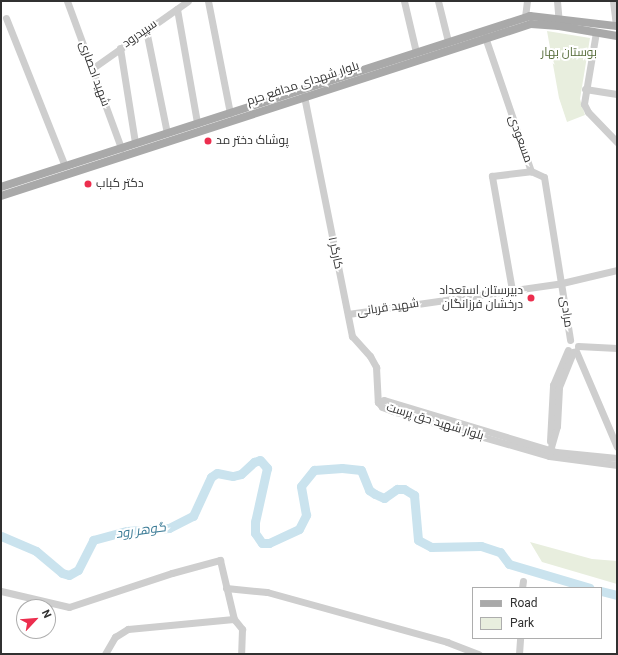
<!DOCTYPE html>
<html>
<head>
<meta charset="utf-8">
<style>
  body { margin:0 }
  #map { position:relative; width:618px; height:655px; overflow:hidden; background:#fff; font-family:Roboto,Cairo,sans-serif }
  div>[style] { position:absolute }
  .green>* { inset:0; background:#e8eede }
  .river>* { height:9px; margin:-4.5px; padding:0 4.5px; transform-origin:4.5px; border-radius:4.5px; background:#cae3ee }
  .minor>* { height:7px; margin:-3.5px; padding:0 3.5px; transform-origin:3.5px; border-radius:3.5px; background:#cecece }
  .major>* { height:8px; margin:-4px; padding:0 4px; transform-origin:4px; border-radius:4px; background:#a9a9a9 }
  .dots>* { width:11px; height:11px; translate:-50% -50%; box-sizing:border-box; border:2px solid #fff; border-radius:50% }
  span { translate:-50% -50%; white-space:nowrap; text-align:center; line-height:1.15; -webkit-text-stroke:4px #fff; paint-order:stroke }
  .street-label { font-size:12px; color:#313131 }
  .park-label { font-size:12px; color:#586e3c }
  .poi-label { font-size:12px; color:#313131 }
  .left { translate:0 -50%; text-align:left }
  .right { translate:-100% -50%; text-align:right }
  .water-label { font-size:13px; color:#3b7b96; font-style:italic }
  .frame { position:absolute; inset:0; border:2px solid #313131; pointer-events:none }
  .legend { position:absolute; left:472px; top:587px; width:130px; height:52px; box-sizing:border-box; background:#fff; border:1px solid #adadad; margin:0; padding:5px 7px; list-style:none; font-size:12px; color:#313131 }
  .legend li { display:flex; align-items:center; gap:8px; height:20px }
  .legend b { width:20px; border:1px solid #adadad }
  .north { position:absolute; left:16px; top:599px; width:40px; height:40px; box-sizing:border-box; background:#fff; border:1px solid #adadad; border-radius:50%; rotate:64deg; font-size:11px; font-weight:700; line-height:16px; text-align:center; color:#313131 }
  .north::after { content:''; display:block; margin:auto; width:14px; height:18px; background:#ec2e4e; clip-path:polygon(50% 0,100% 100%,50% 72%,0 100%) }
</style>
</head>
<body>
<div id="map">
  <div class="green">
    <div style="clip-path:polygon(547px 31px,590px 38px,580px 99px,585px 115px,567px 122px,559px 98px)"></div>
    <div style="clip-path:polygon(530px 542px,592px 559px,617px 561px,617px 584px,542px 562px)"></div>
  </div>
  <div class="river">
    <div style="left:1px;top:536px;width:38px;rotate:23deg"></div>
    <div style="left:36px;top:551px;width:34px;rotate:40deg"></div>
    <div style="left:62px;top:573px;width:7px;rotate:16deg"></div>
    <div style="left:69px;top:575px;width:10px;rotate:-29deg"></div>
    <div style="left:78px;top:570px;width:34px;rotate:-63deg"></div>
    <div style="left:93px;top:540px;width:35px;rotate:-15deg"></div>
    <div style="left:127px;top:531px;width:42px;rotate:-4.1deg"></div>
    <div style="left:169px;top:528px;width:27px;rotate:-27deg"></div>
    <div style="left:193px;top:516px;width:43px;rotate:-65.2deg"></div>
    <div style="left:211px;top:477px;width:7px;rotate:-34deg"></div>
    <div style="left:217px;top:473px;width:16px;rotate:11deg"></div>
    <div style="left:233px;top:476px;width:8px;rotate:-14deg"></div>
    <div style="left:241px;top:474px;width:18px;rotate:-43deg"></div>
    <div style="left:254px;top:462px;width:6px;rotate:-18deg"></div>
    <div style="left:260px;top:460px;width:11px;rotate:49deg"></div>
    <div style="left:267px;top:468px;width:55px;rotate:102.5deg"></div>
    <div style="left:255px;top:522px;width:11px;rotate:90deg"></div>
    <div style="left:255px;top:533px;width:12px;rotate:55deg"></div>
    <div style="left:262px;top:543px;width:7px"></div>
    <div style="left:269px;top:543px;width:33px;rotate:-25deg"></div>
    <div style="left:299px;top:529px;width:16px;rotate:-63deg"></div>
    <div style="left:306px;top:515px;width:29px;rotate:-100deg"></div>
    <div style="left:301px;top:486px;width:21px;rotate:-51deg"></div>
    <div style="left:314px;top:470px;width:28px;rotate:-4deg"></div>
    <div style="left:342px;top:468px;width:19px;rotate:6deg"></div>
    <div style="left:361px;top:470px;width:22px;rotate:68deg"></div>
    <div style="left:369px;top:490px;width:7px;rotate:34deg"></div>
    <div style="left:375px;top:494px;width:10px;rotate:24deg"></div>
    <div style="left:384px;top:498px;width:16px;rotate:-35deg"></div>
    <div style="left:397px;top:489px;width:7px"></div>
    <div style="left:404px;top:489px;width:12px;rotate:31deg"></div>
    <div style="left:414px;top:495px;width:45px;rotate:84.9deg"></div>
    <div style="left:418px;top:540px;width:15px;rotate:28deg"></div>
    <div style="left:431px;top:547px;width:50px;rotate:-1.1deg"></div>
    <div style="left:481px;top:546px;width:20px;rotate:18deg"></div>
    <div style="left:500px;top:552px;width:15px;rotate:53deg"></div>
    <div style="left:509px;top:564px;width:84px;rotate:16.5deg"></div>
    <div style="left:601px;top:591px;width:16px;rotate:14deg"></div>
  </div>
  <div class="minor">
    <div style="left:67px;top:1px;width:157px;rotate:69.8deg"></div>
    <div style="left:208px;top:1px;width:114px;rotate:78.9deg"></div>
    <div style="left:404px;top:1px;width:52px;rotate:76.8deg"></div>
    <div style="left:438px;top:1px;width:41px;rotate:76deg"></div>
    <div style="left:557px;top:1px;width:24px;rotate:85deg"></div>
    <div style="left:613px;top:1px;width:25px;rotate:83deg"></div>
    <div style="left:177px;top:9px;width:116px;rotate:80deg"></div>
    <div style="left:525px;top:17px;width:16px;rotate:-83deg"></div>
    <div style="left:6px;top:18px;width:159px;rotate:68.3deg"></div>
    <div style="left:146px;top:30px;width:105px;rotate:78.5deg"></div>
    <div style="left:596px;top:32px;width:73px;rotate:99.5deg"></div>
    <div style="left:584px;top:104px;width:9px;rotate:63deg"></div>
    <div style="left:588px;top:112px;width:42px;rotate:46deg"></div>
    <div style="left:485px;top:37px;width:142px;rotate:71.1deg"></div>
    <div style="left:531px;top:171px;width:14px;rotate:25deg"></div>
    <div style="left:544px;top:177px;width:165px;rotate:80.9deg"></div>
    <div style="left:120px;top:48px;width:96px;rotate:81deg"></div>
    <div style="left:93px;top:68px;width:116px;rotate:-35.2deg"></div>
    <div style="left:585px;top:89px;width:32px;rotate:9deg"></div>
    <div style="left:304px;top:96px;width:245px;rotate:78.7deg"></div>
    <div style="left:352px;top:336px;width:27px;rotate:48deg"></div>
    <div style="left:370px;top:356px;width:13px;rotate:61deg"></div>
    <div style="left:376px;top:367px;width:35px;rotate:87deg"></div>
    <div style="left:512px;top:290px;width:116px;rotate:-100deg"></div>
    <div style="left:492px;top:176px;width:39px;rotate:-7deg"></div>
    <div style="left:348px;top:314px;width:216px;rotate:-8.2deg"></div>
    <div style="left:562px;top:283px;width:57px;rotate:-13.3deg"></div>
    <div style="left:578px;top:346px;width:39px;rotate:3deg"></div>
    <div style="left:576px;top:351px;width:104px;rotate:66.9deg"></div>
    <div style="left:378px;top:402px;width:6px;rotate:51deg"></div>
    <div style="left:382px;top:407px;width:15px;rotate:20deg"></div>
    <div style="left:396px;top:412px;width:159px;rotate:16deg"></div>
    <div style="left:549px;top:456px;width:69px;rotate:7.5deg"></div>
    <div style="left:378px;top:402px;width:6px;rotate:-18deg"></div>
    <div style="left:384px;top:400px;width:180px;rotate:16.8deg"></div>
    <div style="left:556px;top:452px;width:61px;rotate:5.6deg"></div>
    <div style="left:550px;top:441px;width:56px;rotate:-86.9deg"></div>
    <div style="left:553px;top:385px;width:38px;rotate:-67deg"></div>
    <div style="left:549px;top:454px;width:29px;rotate:-74deg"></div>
    <div style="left:557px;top:426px;width:39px;rotate:-87deg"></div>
    <div style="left:559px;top:387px;width:38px;rotate:-68deg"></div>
    <div style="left:226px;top:588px;width:41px;rotate:5.6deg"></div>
    <div style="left:267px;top:592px;width:187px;rotate:15.5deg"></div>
    <div style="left:447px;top:642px;width:34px;rotate:21deg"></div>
    <div style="left:522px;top:588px;width:7px;rotate:-82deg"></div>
    <div style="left:1px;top:591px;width:70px;rotate:13.2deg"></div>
    <div style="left:69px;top:607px;width:108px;rotate:-18.3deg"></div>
    <div style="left:172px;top:573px;width:50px;rotate:-15.2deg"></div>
    <div style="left:220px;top:560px;width:61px;rotate:76.7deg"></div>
    <div style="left:234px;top:619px;width:13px;rotate:51deg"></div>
    <div style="left:242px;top:629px;width:25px;rotate:92deg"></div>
    <div style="left:105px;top:654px;width:20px;rotate:-60deg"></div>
    <div style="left:115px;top:637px;width:15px;rotate:-32deg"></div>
    <div style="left:128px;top:629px;width:106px;rotate:-5.4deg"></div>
    <div style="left:519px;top:654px;width:16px;rotate:-86deg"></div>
  </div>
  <div class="major">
    <div style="left:1px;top:187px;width:556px;rotate:-17.91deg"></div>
    <div style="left:530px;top:16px;width:88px;rotate:6.6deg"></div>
    <div style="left:1px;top:196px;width:557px;rotate:-17.98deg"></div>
    <div style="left:531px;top:24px;width:28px;rotate:4deg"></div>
    <div style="left:559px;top:26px;width:59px;rotate:9.8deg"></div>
  </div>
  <div class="dots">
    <div style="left:208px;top:141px;background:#ec2e4e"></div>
    <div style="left:88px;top:184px;background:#ec2e4e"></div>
    <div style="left:531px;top:298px;background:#ec2e4e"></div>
  </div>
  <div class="street-label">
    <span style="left:140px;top:34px;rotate:-35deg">سپیدرود</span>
    <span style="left:94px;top:74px;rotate:70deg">شهید احصاری</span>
    <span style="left:303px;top:84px;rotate:-18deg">بلوار شهدای مدافع حرم</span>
    <span style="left:520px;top:139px;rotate:70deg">مسعودی</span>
    <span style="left:335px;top:253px;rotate:78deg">کارگر ۱</span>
    <span style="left:388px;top:308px;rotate:-8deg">شهید قربانی</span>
    <span style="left:566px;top:312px;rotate:82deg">مرادی</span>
    <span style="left:435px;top:422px;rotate:17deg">بلوار شهید حق پرست</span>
  </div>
  <div class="park-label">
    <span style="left:569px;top:53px">بوستان بهار</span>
  </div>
  <div class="poi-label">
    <span class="left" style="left:216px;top:141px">پوشاک دختر مد</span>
    <span class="left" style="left:96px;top:184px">دکتر کباب</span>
    <span class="right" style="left:523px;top:298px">دبیرستان استعداد<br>درخشان فرزانگان</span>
  </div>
  <div class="water-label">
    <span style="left:141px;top:531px;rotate:-8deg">گوهر رود</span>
  </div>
  <div class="frame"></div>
  <ul class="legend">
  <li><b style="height:5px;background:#a9a9a9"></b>Road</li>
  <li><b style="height:11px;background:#e8eede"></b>Park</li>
  </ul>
  <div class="north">N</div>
</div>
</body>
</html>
